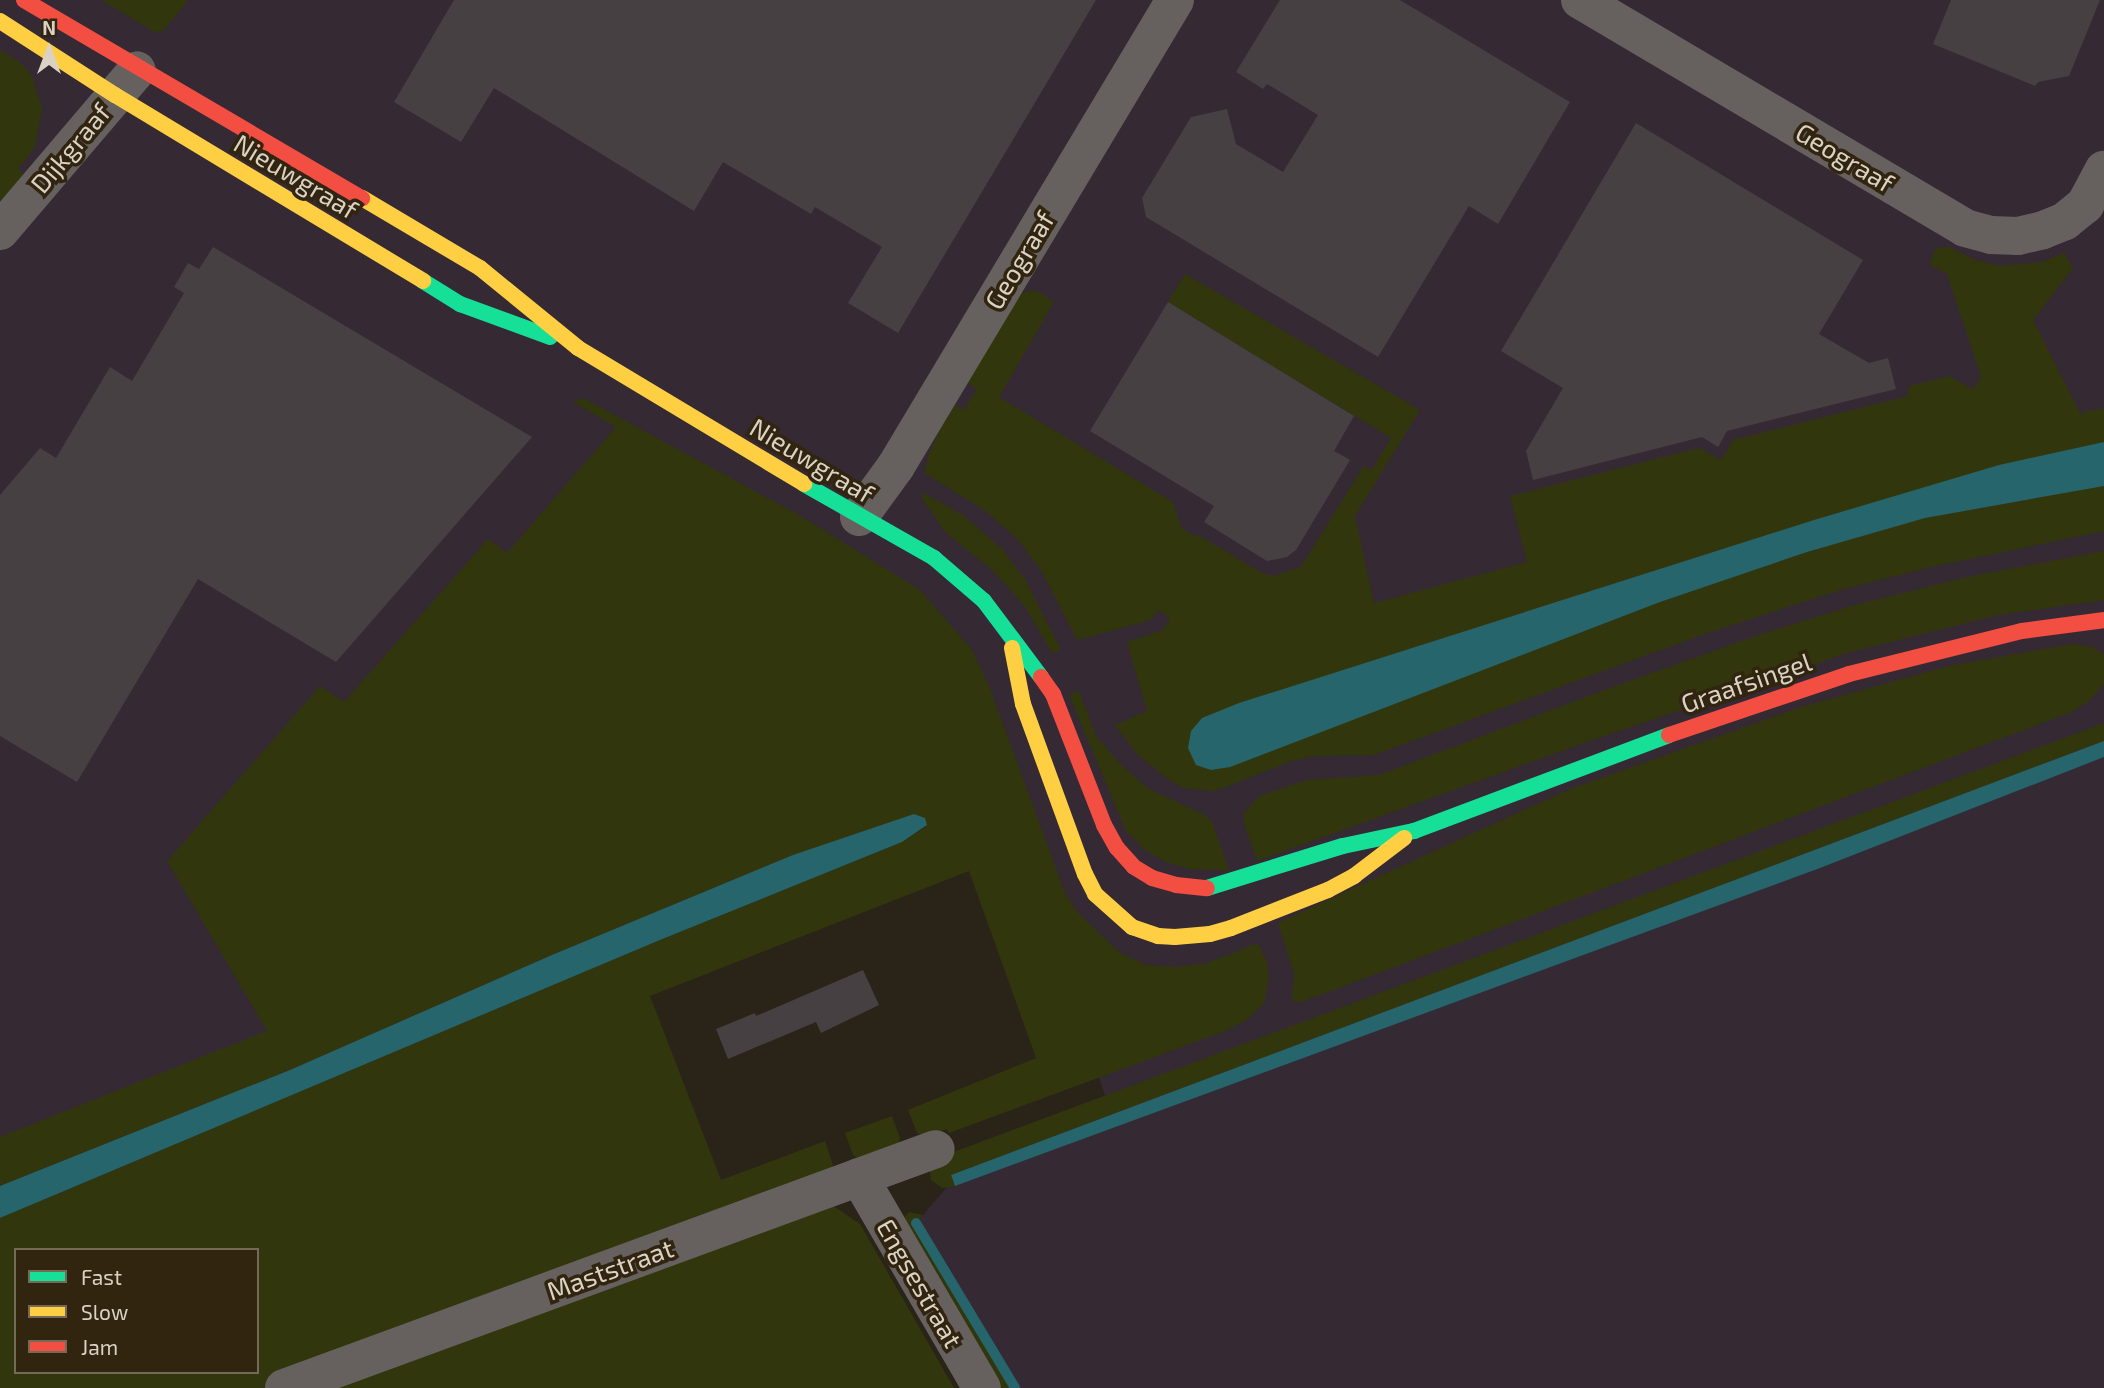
<!DOCTYPE html>
<html>
<head>
<meta charset="utf-8">
<style>
  body { margin:0 }
  #map { position:relative; width:2104px; height:1388px; overflow:hidden; background:#2a2318; font-family:"Exo 2",sans-serif }
  div>[style] { position:absolute }
  .industrial>* { inset:0; background:#352934 }
  .green>* { inset:0; background:#32360c }
  .water>* { inset:0; background:#26656c }
  .stream>* { height:10px; margin:-5px; padding:0 5px; transform-origin:5px; border-radius:5px; background:#26656c }
  .building>* { inset:0; background:#464043 }
  .street>* { height:38px; margin:-19px; padding:0 19px; transform-origin:19px; border-radius:19px; background:#66615f }
  .fast>* { height:16px; margin:-8px; padding:0 8px; transform-origin:8px; border-radius:8px; background:#16e098 }
  .slow>* { height:16px; margin:-8px; padding:0 8px; transform-origin:8px; border-radius:8px; background:#ffcf43 }
  .jam>* { height:16px; margin:-8px; padding:0 8px; transform-origin:8px; border-radius:8px; background:#f24e42 }
  span { translate:-50% -50%; white-space:nowrap; text-align:center; line-height:1.15; -webkit-text-stroke:7px #322510; paint-order:stroke }
  .street-label { font-size:26px; color:#dad2c5 }
  .legend { position:absolute; left:14px; top:1248px; width:245px; height:126px; box-sizing:border-box; background:#322510; border:2px solid #756a58; margin:0; padding:9px 12px; list-style:none; font-size:21px; color:#dad2c5 }
  .legend li { display:flex; align-items:center; gap:14px; height:35px }
  .legend b { width:35px; border:2px solid #756a58 }
  .north { position:absolute; left:14px; top:14px; width:70px; height:70px; -webkit-text-stroke:5px #322510; paint-order:stroke; rotate:0deg; font-size:19px; font-weight:700; line-height:28px; text-align:center; color:#dad2c5 }
  .north::after { content:''; display:block; margin:auto; width:24px; height:32px; background:#dad2c5; clip-path:polygon(50% 0,100% 100%,50% 72%,0 100%) }
</style>
</head>
<body>
<div id="map">
  <div class="industrial">
    <div style="clip-path:polygon(0 0,2104px 0,2104px 1388px,1015px 1388px,916px 1223px,953px 1180px,1114px 1122px,1006px 804px,926px 822px,0 1204px)"></div>
  </div>
  <div class="green">
    <div style="clip-path:polygon(101px 0,188px 0,163px 31px,155px 32px)"></div>
    <div style="clip-path:polygon(0 50px,22px 64px,32px 76px,42px 109px,35px 147px,18px 169px,27px 177px,0 208px)"></div>
    <div style="clip-path:polygon(1949px 247px,1976px 260px,2000px 266px,2042px 262px,2064px 253px,2073px 268px,2033px 320px,2081px 415px,2086px 411px,2104px 409px,2104px 531px,1931px 567px,1837px 591px,1704px 634px,1374px 755px,1314px 756px,1291px 761px,1216px 791px,1183px 788px,1169px 780px,1137px 754px,1115px 725px,1147px 711px,1127px 642px,1163px 630px,1170px 618px,1158px 610px,1151px 620px,1077px 640px,1041px 570px,1017px 539px,986px 511px,924px 473px,929px 454px,941px 428px,955px 405px,964px 410px,977px 389px,967px 383px,1020px 293px,1036px 290px,1054px 302px,999px 397px,1173px 502px,1181px 527px,1190px 534px,1202px 537px,1260px 572px,1273px 576px,1301px 567px,1363px 467px,1372px 470px,1391px 438px,1168px 302px,1185px 274px,1420px 410px,1355px 516px,1374px 603px,1527px 562px,1510px 496px,1699px 448px,1721px 460px,1733px 440px,1908px 396px,1909px 386px,1950px 376px,1973px 390px,1981px 376px,1947px 274px,1929px 264px,1936px 248px)"></div>
    <div style="clip-path:polygon(evenodd,583px 398px,799px 515px,920px 590px,972px 650px,989px 686px,1065px 893px,1078px 913px,1120px 953px,1146px 965px,1175px 967px,1207px 963px,1258px 943px,1267px 962px,1269px 979px,1264px 1003px,1247px 1020px,1225px 1031px,949px 1133px,947px 1129px,924px 1136px,917px 1133px,908px 1110px,1036px 1058px,969px 871px,650px 996px,721px 1180px,825px 1141px,833px 1165px,830px 1177px,267px 1388px,0 1388px,0 1218px,660px 940px,902px 842px,927px 826px,793px 855px,552px 955px,290px 1070px,0 1186px,0 1137px,267px 1031px,167px 861px,320px 686px,344px 702px,488px 539px,507px 553px,616px 427px,573px 402px,583px 398px,16px 1250px,257px 1250px,257px 1372px,16px 1372px,16px 1250px)"></div>
    <div style="clip-path:polygon(921px 492px,963px 515px,1002px 549px,1025px 579px,1061px 650px,1052px 653px,1024px 605px,991px 569px,946px 533px,923px 500px)"></div>
    <div style="clip-path:polygon(2104px 551px,2104px 600px,1998px 615px,1850px 652px,1581px 744px,1257px 861px,1244px 824px,1244px 813px,1259px 796px,1307px 780px,1379px 775px,1607px 689px,1756px 636px,1851px 606px,1967px 577px)"></div>
    <div style="clip-path:polygon(2073px 644px,2093px 647px,2104px 655px,2104px 684px,2088px 702px,2069px 713px,1323px 994px,1300px 1002px,1292px 1000px,1294px 974px,1278px 923px,1515px 814px,1573px 788px,1801px 707px,1953px 665px)"></div>
    <div style="clip-path:polygon(1079px 691px,1096px 736px,1121px 765px,1149px 789px,1205px 815px,1212px 822px,1229px 870px,1189px 869px,1166px 862px,1145px 850px,1126px 831px,1069px 695px)"></div>
    <div style="clip-path:polygon(2104px 723px,2104px 741px,951px 1175px,955px 1186px,942px 1188px,931px 1180px,930px 1171px,943px 1156px)"></div>
    <div style="clip-path:polygon(892px 1116px,900px 1138px,898px 1147px,862px 1162px,853px 1155px,845px 1133px)"></div>
    <div style="clip-path:polygon(829px 1203px,860px 1224px,954px 1388px,312px 1388px)"></div>
    <div style="clip-path:polygon(909px 1212px,923px 1215px,916px 1223px,1015px 1388px,995px 1388px,904px 1218px)"></div>
  </div>
  <div class="water">
    <div style="clip-path:polygon(2104px 442px,2104px 486px,1925px 518px,1807px 552px,1660px 602px,1230px 767px,1211px 770px,1196px 765px,1188px 748px,1191px 731px,1202px 718px,1239px 703px,1814px 520px,1999px 465px)"></div>
    <div style="clip-path:polygon(2104px 741px,2104px 757px,1820px 868px,955px 1186px,951px 1175px)"></div>
    <div style="clip-path:polygon(914px 814px,925px 818px,927px 825px,902px 842px,660px 940px,0 1218px,0 1186px,290px 1070px,552px 955px,793px 855px)"></div>
  </div>
  <div class="stream">
    <div style="left:916px;top:1223px;width:192px;rotate:59deg"></div>
  </div>
  <div class="building">
    <div style="clip-path:polygon(454px 0,1096px 0,898px 333px,848px 303px,882px 247px,815px 207px,811px 214px,723px 162px,694px 211px,494px 88px,461px 142px,394px 102px)"></div>
    <div style="clip-path:polygon(1280px 0,1400px 0,1570px 102px,1498px 224px,1469px 206px,1378px 357px,1146px 217px,1142px 198px,1191px 117px,1227px 109px,1236px 144px,1283px 172px,1318px 115px,1267px 84px,1263px 89px,1236px 72px)"></div>
    <div style="clip-path:polygon(1951px 0,2100px 0,2069px 76px,2038px 82px,2035px 86px,1933px 44px)"></div>
    <div style="clip-path:polygon(1636px 123px,1863px 260px,1819px 334px,1869px 363px,1888px 358px,1896px 389px,1727px 431px,1718px 447px,1702px 437px,1533px 480px,1526px 451px,1563px 388px,1501px 351px)"></div>
    <div style="clip-path:polygon(213px 247px,532px 437px,336px 662px,198px 579px,77px 782px,0 736px,0 495px,40px 448px,56px 458px,110px 367px,132px 381px,184px 293px,174px 287px,188px 263px,199px 269px)"></div>
    <div style="clip-path:polygon(1168px 302px,1354px 416px,1334px 451px,1350px 460px,1296px 550px,1287px 557px,1267px 561px,1204px 522px,1214px 506px,1090px 431px)"></div>
    <div style="clip-path:polygon(863px 970px,879px 1005px,821px 1033px,816px 1022px,728px 1059px,716px 1029px,755px 1013px,756px 1016px)"></div>
  </div>
  <div class="street">
    <div style="left:1580px;top:0;width:447px;rotate:30.6deg"></div>
    <div style="left:1965px;top:228px;width:27px;rotate:15deg"></div>
    <div style="left:1991px;top:235px;width:27px;rotate:2deg"></div>
    <div style="left:2018px;top:236px;width:26px;rotate:-13deg"></div>
    <div style="left:2043px;top:230px;width:24px;rotate:-22deg"></div>
    <div style="left:2065px;top:221px;width:26px;rotate:-39deg"></div>
    <div style="left:2085px;top:205px;width:40px;rotate:-62deg"></div>
    <div style="left:0;top:231px;width:211px;rotate:-49.6deg"></div>
    <div style="left:859px;top:517px;width:63px;rotate:-54deg"></div>
    <div style="left:896px;top:466px;width:543px;rotate:-59.09deg"></div>
    <div style="left:859px;top:1177px;width:244px;rotate:59.8deg"></div>
    <div style="left:284px;top:1388px;width:694px;rotate:-20.13deg"></div>
  </div>
  <div class="fast">
    <div style="left:423px;top:281px;width:44px;rotate:31.9deg"></div>
    <div style="left:460px;top:304px;width:96px;rotate:20.1deg"></div>
    <div style="left:804px;top:484px;width:150px;rotate:29.6deg"></div>
    <div style="left:934px;top:558px;width:66px;rotate:40.7deg"></div>
    <div style="left:984px;top:601px;width:95px;rotate:53.1deg"></div>
    <div style="left:1207px;top:888px;width:142px;rotate:-17.2deg"></div>
    <div style="left:1343px;top:846px;width:73px;rotate:-11.9deg"></div>
    <div style="left:1414px;top:831px;width:272px;rotate:-20.6deg"></div>
  </div>
  <div class="slow">
    <div style="left:0;top:21px;width:137px;rotate:32.8deg"></div>
    <div style="left:115px;top:95px;width:360px;rotate:31.1deg"></div>
    <div style="left:362px;top:198px;width:137px;rotate:30.7deg"></div>
    <div style="left:480px;top:268px;width:127px;rotate:39.2deg"></div>
    <div style="left:578px;top:348px;width:264px;rotate:31deg"></div>
    <div style="left:1012px;top:648px;width:57px;rotate:78.9deg"></div>
    <div style="left:1023px;top:704px;width:181px;rotate:70deg"></div>
    <div style="left:1085px;top:874px;width:22px;rotate:63deg"></div>
    <div style="left:1095px;top:894px;width:50px;rotate:41.7deg"></div>
    <div style="left:1132px;top:927px;width:28px;rotate:19deg"></div>
    <div style="left:1158px;top:936px;width:17px;rotate:3deg"></div>
    <div style="left:1175px;top:937px;width:35px;rotate:-5deg"></div>
    <div style="left:1210px;top:934px;width:22px;rotate:-16deg"></div>
    <div style="left:1231px;top:928px;width:104px;rotate:-21.4deg"></div>
    <div style="left:1328px;top:890px;width:30px;rotate:-28deg"></div>
    <div style="left:1354px;top:876px;width:63px;rotate:-37.2deg"></div>
  </div>
  <div class="jam">
    <div style="left:24px;top:0;width:392px;rotate:30.4deg"></div>
    <div style="left:1041px;top:677px;width:21px;rotate:55deg"></div>
    <div style="left:1053px;top:694px;width:141px;rotate:68.7deg"></div>
    <div style="left:1104px;top:825px;width:26px;rotate:61deg"></div>
    <div style="left:1117px;top:848px;width:25px;rotate:48deg"></div>
    <div style="left:1134px;top:867px;width:21px;rotate:31deg"></div>
    <div style="left:1152px;top:878px;width:25px;rotate:16deg"></div>
    <div style="left:1176px;top:885px;width:31px;rotate:6deg"></div>
    <div style="left:1669px;top:735px;width:190px;rotate:-18.7deg"></div>
    <div style="left:1849px;top:674px;width:178px;rotate:-14deg"></div>
    <div style="left:2022px;top:631px;width:83px;rotate:-7.6deg"></div>
  </div>
  <div class="street-label">
    <span style="left:70px;top:148px;rotate:-50deg">Dijkgraaf</span>
    <span style="left:1845px;top:157px;rotate:31deg">Geograaf</span>
    <span style="left:296px;top:176px;rotate:31deg">Nieuwgraaf</span>
    <span style="left:1019px;top:260px;rotate:-59deg">Geograaf</span>
    <span style="left:812px;top:460px;rotate:31deg">Nieuwgraaf</span>
    <span style="left:1746px;top:682px;rotate:-19deg">Graafsingel</span>
    <span style="left:610px;top:1269px;rotate:-20deg">Maststraat</span>
    <span style="left:920px;top:1283px;rotate:60deg">Engsestraat</span>
  </div>
  <ul class="legend">
  <li><b style="height:9px;background:#16e098"></b>Fast</li>
  <li><b style="height:9px;background:#ffcf43"></b>Slow</li>
  <li><b style="height:9px;background:#f24e42"></b>Jam</li>
  </ul>
  <div class="north">N</div>
</div>
</body>
</html>
